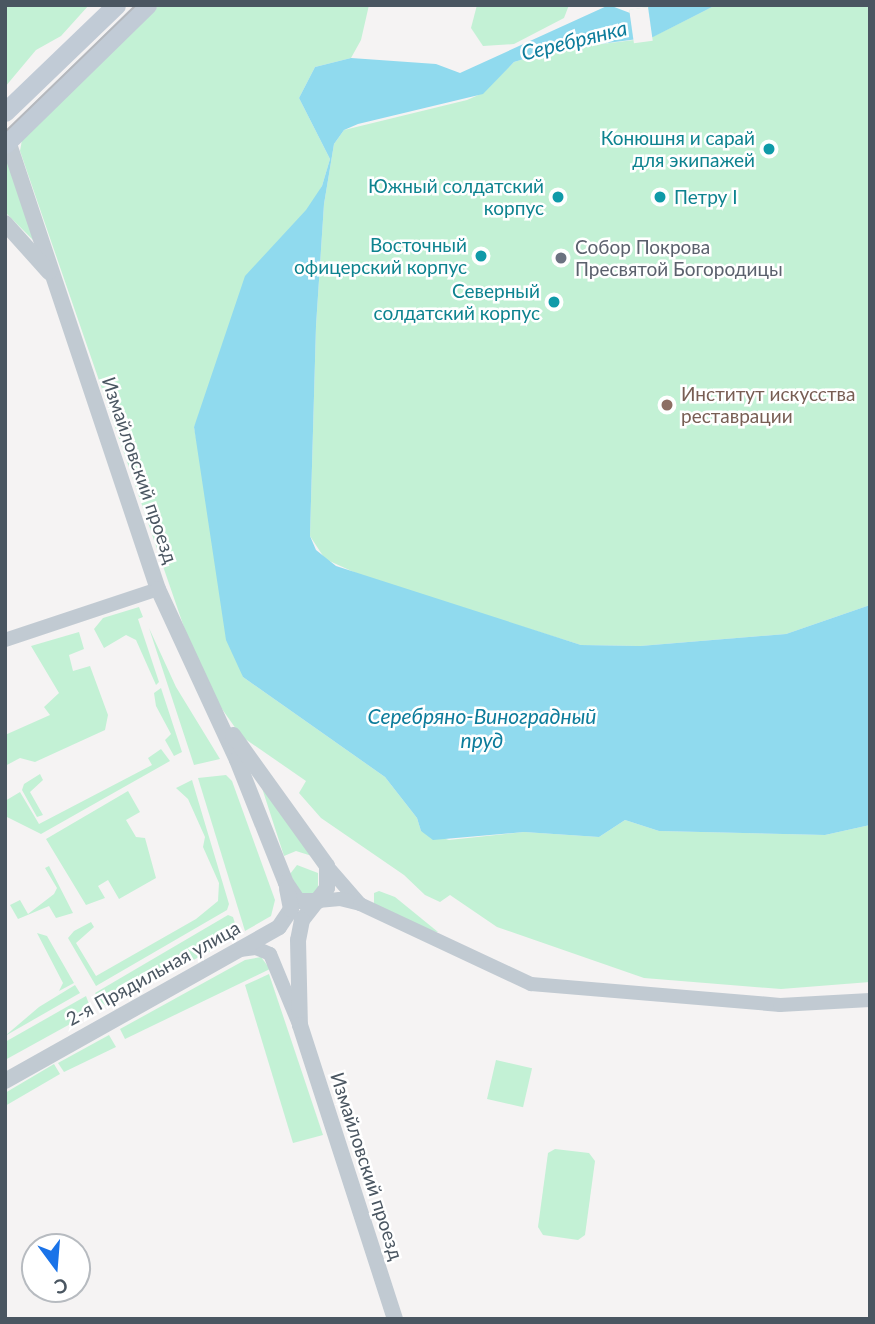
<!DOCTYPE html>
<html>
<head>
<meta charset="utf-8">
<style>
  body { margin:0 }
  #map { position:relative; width:875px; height:1324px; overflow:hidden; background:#f5f3f3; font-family:Lato,sans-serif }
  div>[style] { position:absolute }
  .green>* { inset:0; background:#c3f1d5; transform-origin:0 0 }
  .water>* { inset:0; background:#90daee }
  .pier>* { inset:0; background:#f5f3f3; transform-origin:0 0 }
  .minor>* { height:14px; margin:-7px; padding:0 7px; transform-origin:7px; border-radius:7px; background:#c1cad2 }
  .tertiary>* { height:16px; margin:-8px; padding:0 8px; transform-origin:8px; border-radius:8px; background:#c1cad2 }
  .secondary>* { height:19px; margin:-9.5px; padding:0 9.5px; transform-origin:9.5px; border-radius:9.5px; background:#c1cbd6 }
  .tram>* { height:2px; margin:-1px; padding:0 1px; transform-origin:1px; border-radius:1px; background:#b5b8bd }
  .dots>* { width:19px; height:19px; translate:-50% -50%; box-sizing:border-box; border:4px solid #fff; border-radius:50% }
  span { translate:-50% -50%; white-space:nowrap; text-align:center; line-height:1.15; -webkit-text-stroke:5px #fff; paint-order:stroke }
  .culture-label { font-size:19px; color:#0d838f }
  .right { translate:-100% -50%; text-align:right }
  .left { translate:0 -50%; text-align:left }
  .worship-label { font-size:19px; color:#5b616d }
  .education-label { font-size:19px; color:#785e54 }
  .street-label { font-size:19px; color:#4a5661 }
  .water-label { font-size:21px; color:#0c7c9b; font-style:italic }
  .frame { position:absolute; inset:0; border:7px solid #4a5661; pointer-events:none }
  .north { position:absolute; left:21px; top:1233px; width:70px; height:70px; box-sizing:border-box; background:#fff; border:2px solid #b7bbc0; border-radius:50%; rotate:164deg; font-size:19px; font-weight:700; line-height:28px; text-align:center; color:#4a5661 }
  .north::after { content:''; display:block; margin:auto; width:24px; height:32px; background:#1a73e8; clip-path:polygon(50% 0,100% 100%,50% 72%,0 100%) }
</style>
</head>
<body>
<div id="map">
  <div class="green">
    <div style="clip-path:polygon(5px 5px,89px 5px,61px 36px,36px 50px,5px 87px)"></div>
    <div style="clip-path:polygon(159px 5px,369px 5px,361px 40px,351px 58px,315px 67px,299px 98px,330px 159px,322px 186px,194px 427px,243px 677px,385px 777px,417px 818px,421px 831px,449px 840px,524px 832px,599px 837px,625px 820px,659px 831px,825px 835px,870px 825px,870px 982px,781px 989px,644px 978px,497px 927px,450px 895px,440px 902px,425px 895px,404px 875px,321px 818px,299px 793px,306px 781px,241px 736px,215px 699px,186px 633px,20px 151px,23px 134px)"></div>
    <div style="clip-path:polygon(477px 5px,569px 5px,564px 18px,514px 44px,483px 46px,471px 28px)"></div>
    <div style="clip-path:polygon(716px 5px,870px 5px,870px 605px,786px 634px,640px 646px,581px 645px,367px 578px,325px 559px,310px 536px,316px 326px,324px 204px,334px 144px,344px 130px,467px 100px,483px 93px,514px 62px,554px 50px,634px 40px,629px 10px,648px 7px,652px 37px)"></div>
    <div style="clip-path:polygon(5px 159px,7px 159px,34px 241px,5px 212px)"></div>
    <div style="clip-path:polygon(139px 607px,143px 617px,138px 619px,159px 682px,156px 685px,136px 640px,126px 635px,104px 648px,94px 629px,103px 618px)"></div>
    <div style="clip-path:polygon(149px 628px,176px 687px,220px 759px,194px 765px)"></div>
    <div style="clip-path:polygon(79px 632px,84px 649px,69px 655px,73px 671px,90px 666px,108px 715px,105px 730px,35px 762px,20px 758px,5px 766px,5px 735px,50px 715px,44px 707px,59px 693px,31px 646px)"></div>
    <div style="clip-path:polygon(161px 688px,182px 752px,174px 756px,165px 740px,171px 734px,156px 706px,154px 693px)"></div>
    <div style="clip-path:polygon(161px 749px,170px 761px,41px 834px,5px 816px,5px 801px,20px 792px,39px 824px,152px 765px,148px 758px)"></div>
    <div style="clip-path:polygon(40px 774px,43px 780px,30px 792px,43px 815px,37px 817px,22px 790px,24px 784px)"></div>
    <div style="clip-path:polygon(226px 775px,232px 781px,275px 900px,271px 916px,245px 931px,198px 778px)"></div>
    <div style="clip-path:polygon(192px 780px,229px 904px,227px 910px,96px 986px,68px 938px,74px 931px,91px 922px,94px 927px,76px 943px,96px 976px,196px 919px,218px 901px,219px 883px,203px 847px,205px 837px,188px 799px,176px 788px)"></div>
    <div style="clip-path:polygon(262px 788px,308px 849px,312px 856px,296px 851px,284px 856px)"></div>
    <div style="clip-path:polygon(128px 791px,140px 812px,126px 820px,136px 837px,145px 838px,156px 878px,119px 899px,108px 880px,98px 886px,105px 898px,86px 905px,46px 839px)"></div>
    <div style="clip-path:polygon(297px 865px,318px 873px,318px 891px,303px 898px,290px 874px)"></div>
    <div style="clip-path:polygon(49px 866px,73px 913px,56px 918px,49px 906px,18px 919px,10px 905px,20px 900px,28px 914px,54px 894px,57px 888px,45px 868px)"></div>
    <div style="clip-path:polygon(379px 891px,395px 897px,438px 932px,426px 931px,374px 904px,374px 893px)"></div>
    <div style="clip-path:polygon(228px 915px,233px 917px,239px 936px,106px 1006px,101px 1002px,95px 993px)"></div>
    <div style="clip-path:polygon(37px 933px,47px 936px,74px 983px,59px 991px,63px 983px)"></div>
    <div style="clip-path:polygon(261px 957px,270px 969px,125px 1039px,120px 1029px,245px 960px)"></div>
    <div style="clip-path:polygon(269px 974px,323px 1135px,293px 1143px,245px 985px)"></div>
    <div style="clip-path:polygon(75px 985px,80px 993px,5px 1036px,39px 1007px)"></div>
    <div style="clip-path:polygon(86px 996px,92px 1012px,5px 1060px,5px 1042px)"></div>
    <div style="clip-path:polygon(109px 1035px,116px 1047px,64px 1072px,58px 1063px)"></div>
    <div style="left:496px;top:1060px;width:37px;height:40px;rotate:13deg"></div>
    <div style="clip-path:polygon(54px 1064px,60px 1074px,5px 1106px,5px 1093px)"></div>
    <div style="clip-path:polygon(555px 1149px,589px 1153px,595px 1161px,585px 1235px,578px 1240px,543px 1235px,538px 1227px,548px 1153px)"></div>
  </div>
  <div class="water">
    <div style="clip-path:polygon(609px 5px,630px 13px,655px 5px,716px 5px,653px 37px,554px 50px,514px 62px,483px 94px,358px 124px,344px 130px,334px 144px,324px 204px,316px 326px,310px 536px,316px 550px,336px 566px,581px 645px,640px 646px,786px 634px,870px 605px,870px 825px,825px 835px,659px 831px,625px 820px,599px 837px,524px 832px,433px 840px,421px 831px,417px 818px,385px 777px,243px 677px,226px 640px,194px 427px,245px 276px,306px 210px,322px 186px,330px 159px,299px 98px,315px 67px,351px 58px,436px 64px,460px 73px)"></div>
  </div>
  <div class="pier">
    <div style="left:648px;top:7px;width:34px;height:19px;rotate:82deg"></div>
  </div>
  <div class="minor">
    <div style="left:5px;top:640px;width:161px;rotate:-18.4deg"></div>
    <div style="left:327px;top:866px;width:50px;rotate:49deg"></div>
    <div style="left:318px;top:901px;width:22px;rotate:-5deg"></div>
    <div style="left:340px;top:899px;width:21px;rotate:14deg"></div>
    <div style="left:360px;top:904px;width:189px;rotate:25.1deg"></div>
    <div style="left:531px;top:984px;width:250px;rotate:4.8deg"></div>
    <div style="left:780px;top:1005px;width:90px;rotate:-3.2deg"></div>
    <div style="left:240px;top:950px;width:16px;rotate:-7deg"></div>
    <div style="left:256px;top:948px;width:15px;rotate:23deg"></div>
    <div style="left:270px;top:954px;width:76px;rotate:67.5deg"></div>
  </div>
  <div class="tertiary">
    <div style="left:8px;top:141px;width:472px;rotate:71.5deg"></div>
    <div style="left:158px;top:589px;width:188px;rotate:65.2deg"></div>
    <div style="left:237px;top:760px;width:132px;rotate:68.3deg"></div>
    <div style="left:286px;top:883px;width:22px;rotate:56deg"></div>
    <div style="left:298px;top:901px;width:20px"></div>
    <div style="left:5px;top:223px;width:66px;rotate:48.1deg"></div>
    <div style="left:233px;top:735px;width:161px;rotate:54.3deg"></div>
    <div style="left:327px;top:866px;width:22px;rotate:90deg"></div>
    <div style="left:327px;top:888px;width:41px;rotate:128deg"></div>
    <div style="left:302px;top:920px;width:20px;rotate:101deg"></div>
    <div style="left:298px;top:940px;width:85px;rotate:88.7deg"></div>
    <div style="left:300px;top:1025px;width:309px;rotate:72.1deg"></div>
    <div style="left:5px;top:1081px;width:314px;rotate:-29.3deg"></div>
    <div style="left:279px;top:927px;width:22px;rotate:-56deg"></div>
    <div style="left:291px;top:909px;width:21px;rotate:-101deg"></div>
  </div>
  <div class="secondary">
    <div style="left:5px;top:112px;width:154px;rotate:-43.9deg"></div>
    <div style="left:5px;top:144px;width:199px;rotate:-44.4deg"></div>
  </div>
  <div class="tram">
    <div style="left:5px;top:132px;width:182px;rotate:-44.1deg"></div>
  </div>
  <div class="dots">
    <div style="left:769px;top:149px;background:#0f9aa8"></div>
    <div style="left:558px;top:197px;background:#0f9aa8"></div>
    <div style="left:660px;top:197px;background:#0f9aa8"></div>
    <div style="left:481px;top:256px;background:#0f9aa8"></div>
    <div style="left:561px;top:258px;background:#6b7280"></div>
    <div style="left:554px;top:302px;background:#0f9aa8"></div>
    <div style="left:667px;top:405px;background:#8d6e63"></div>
  </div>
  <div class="culture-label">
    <span class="right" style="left:755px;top:149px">Конюшня и сарай<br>для экипажей</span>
    <span class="right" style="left:544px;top:197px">Южный солдатский<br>корпус</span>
    <span class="left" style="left:674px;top:197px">Петру I</span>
    <span class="right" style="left:467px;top:256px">Восточный<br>офицерский корпус</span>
    <span class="right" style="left:540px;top:302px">Северный<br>солдатский корпус</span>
  </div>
  <div class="worship-label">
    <span class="left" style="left:575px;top:258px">Собор Покрова<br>Пресвятой Богородицы</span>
  </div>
  <div class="education-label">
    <span class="left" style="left:681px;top:405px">Институт искусства<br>реставрации</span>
  </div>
  <div class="street-label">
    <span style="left:140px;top:470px;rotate:71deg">Измайловский проезд</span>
    <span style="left:153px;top:973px;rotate:-29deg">2-я Прядильная улица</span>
    <span style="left:367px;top:1166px;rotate:72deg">Измайловский проезд</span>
  </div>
  <div class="water-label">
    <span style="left:574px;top:40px;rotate:-14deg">Серебрянка</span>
    <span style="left:482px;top:728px">Серебряно-Виноградный<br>пруд</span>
  </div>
  <div class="frame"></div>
  <div class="north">С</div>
</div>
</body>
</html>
